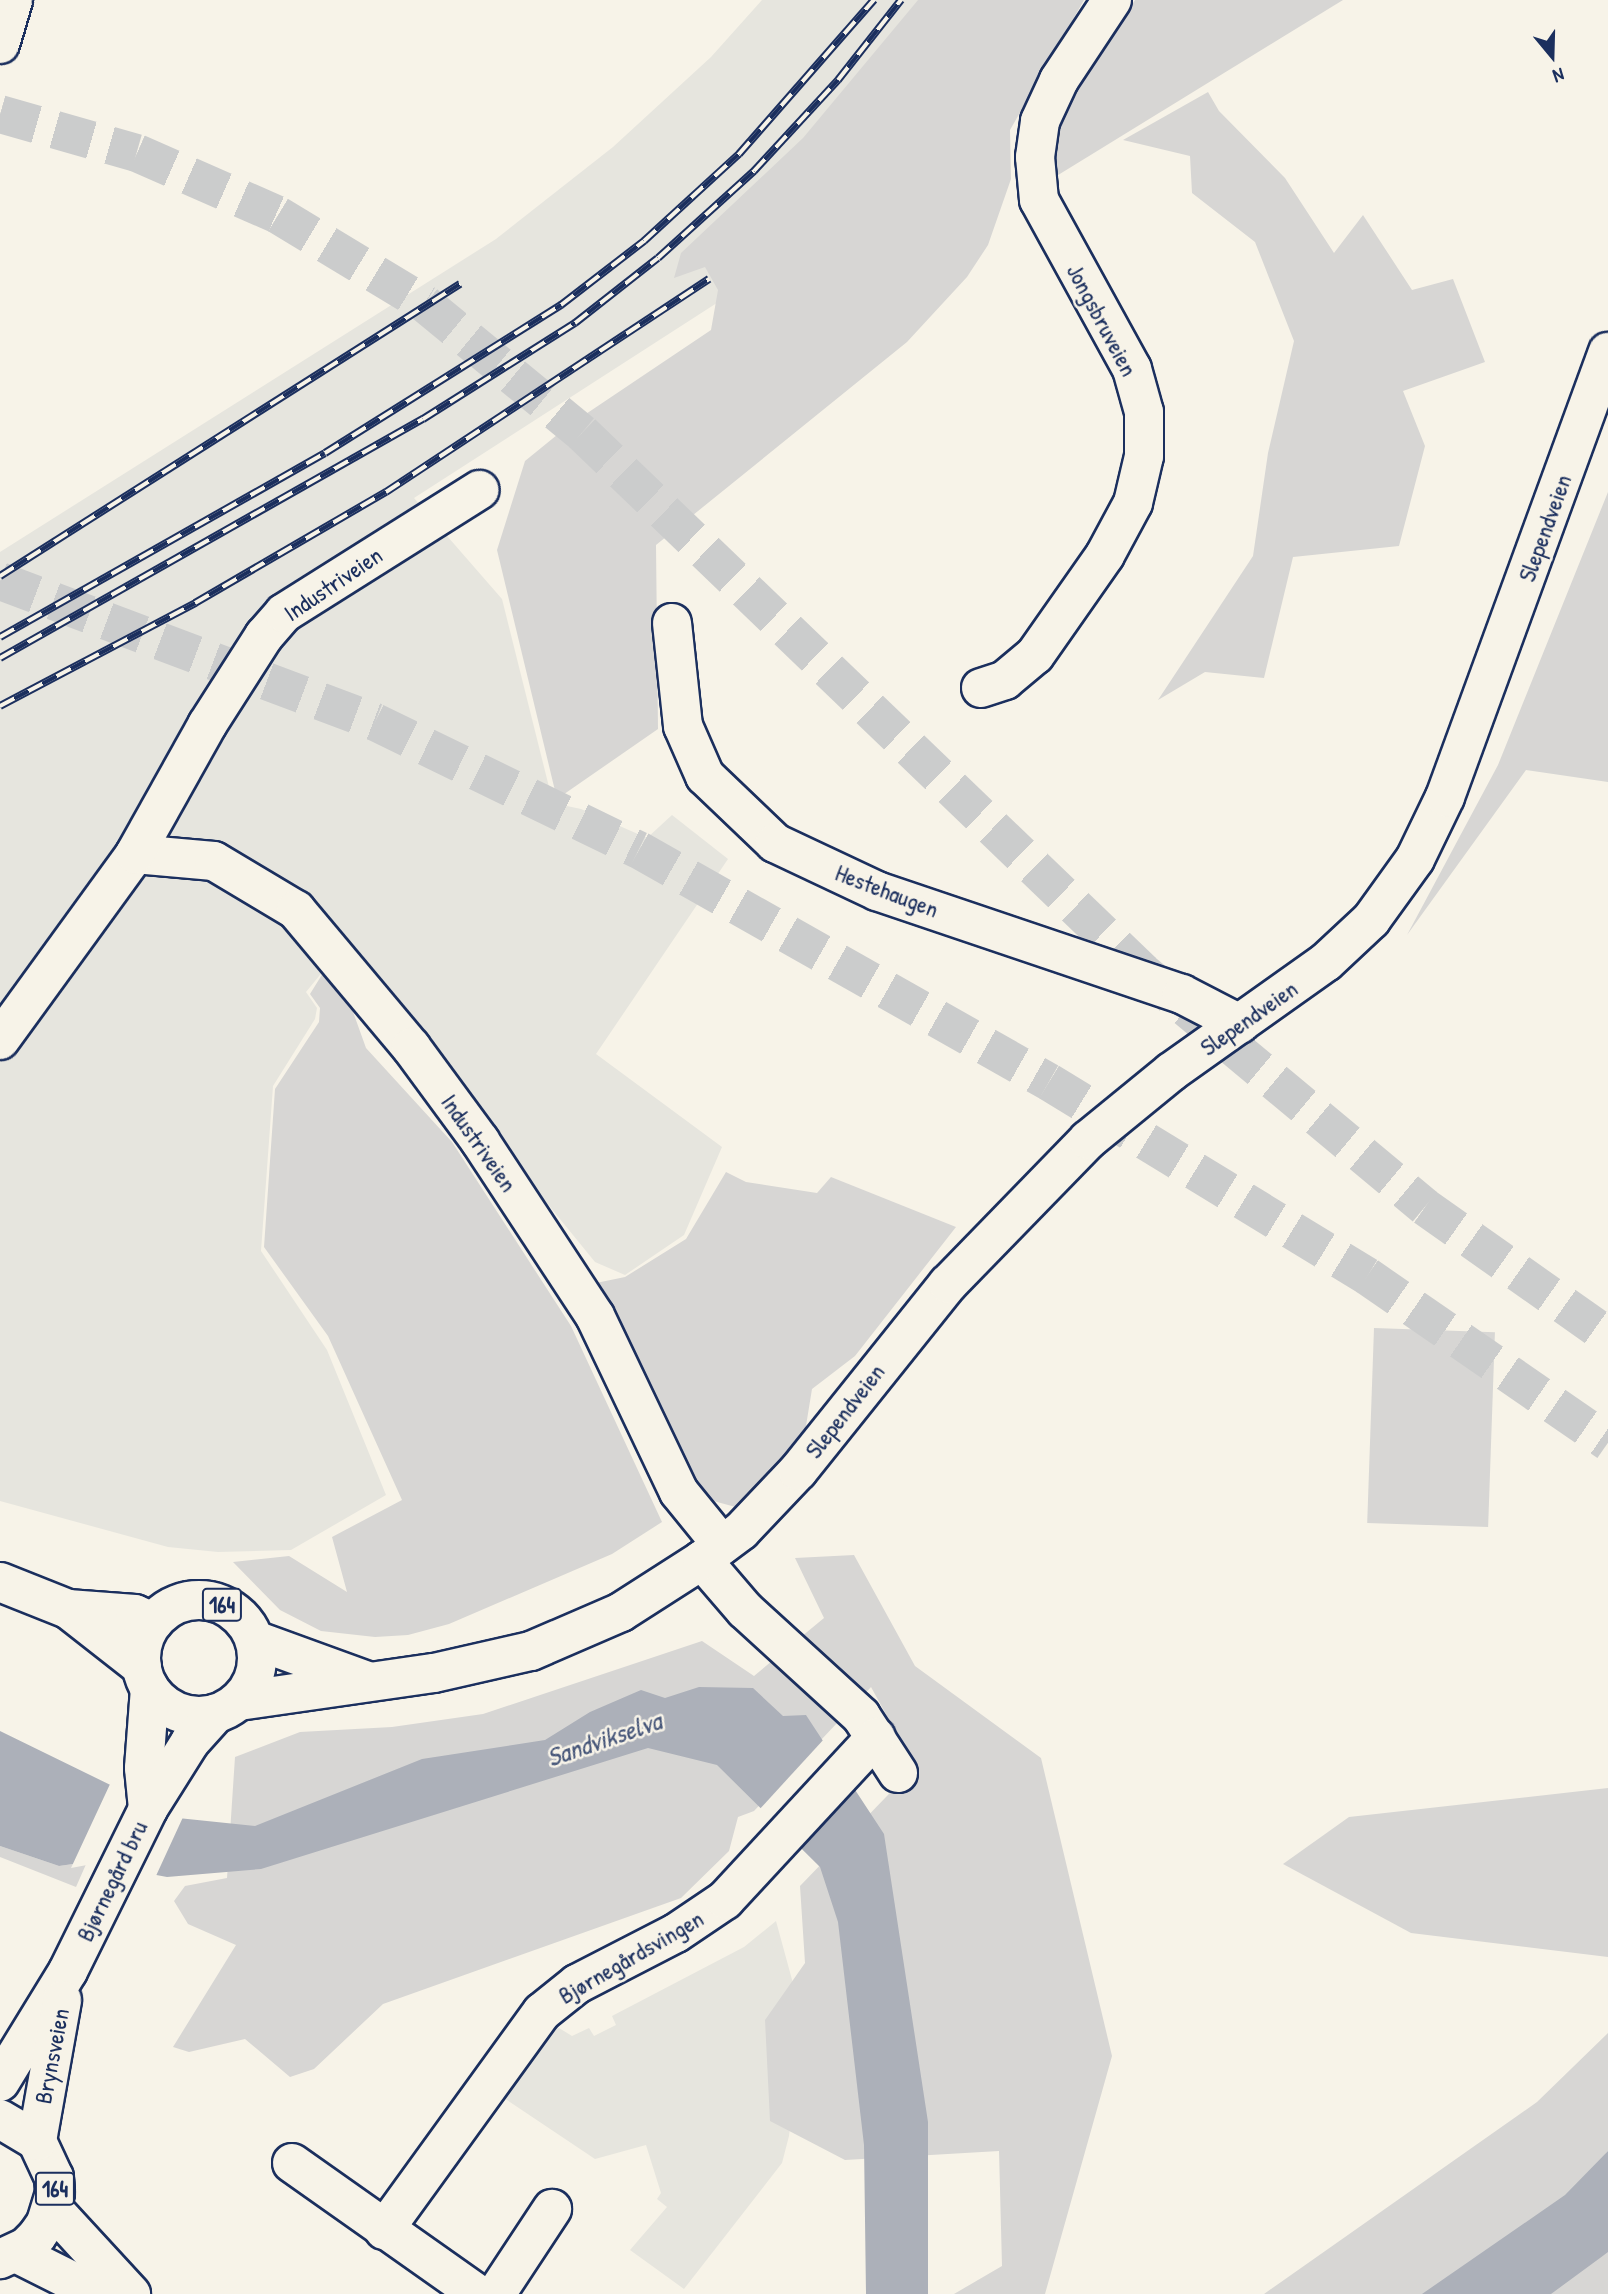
<!DOCTYPE html>
<html>
<head>
<meta charset="utf-8">
<style>
  body { margin:0 }
  #map { position:relative; width:1608px; height:2294px; overflow:hidden; background:#f7f3e8; font-family:"Patrick Hand",sans-serif }
  div>[style] { position:absolute }
  .built>* { inset:0; background:#e6e5de }
  .green>* { inset:0; background:#d7d6d4; transform-origin:0 0 }
  .water>* { inset:0; background:#acb0b9 }
  .pier>* { inset:0; background:#f7f3e8 }
  .highway-tunnel>* { height:38px; margin-top:-19px; transform-origin:0; background:repeating-linear-gradient(90deg,#cbcccc 0 38px,transparent 0 57px) }
  .roads { filter:drop-shadow(2px 0 #1b2f5e) drop-shadow(-2px 0 #1b2f5e) drop-shadow(0 2px #1b2f5e) drop-shadow(0 -2px #1b2f5e) }
  .minor>* { height:38px; margin:-19px; padding:0 19px; transform-origin:19px; border-radius:19px; background:#f7f3e8 }
  .major>* { height:38px; margin:-19px; padding:0 19px; transform-origin:19px; border-radius:19px; background:#f7f3e8 }
  .major>.ring { margin:-19px; padding:0; box-sizing:content-box; background:none; border:38px solid #f7f3e8; border-radius:50% }
  .rail>* { height:8px; margin-top:-4px; transform-origin:0; background:repeating-linear-gradient(90deg,#f7f3e8 0 16px,#1b2f5e 0 32px); box-sizing:border-box; border-block:2px solid #1b2f5e }
  span { translate:-50% -50%; white-space:nowrap; text-align:center; line-height:1.15; -webkit-text-stroke:5px #f7f3e8; paint-order:stroke }
  .shield-label span { padding:2px 5px; background:#f7f3e8; border:2px solid; border-radius:5px; -webkit-text-stroke-width:0 }
  .shield-label { font-size:23px; color:#1b2f5e; font-weight:700 }
  .street-label { font-size:24px; color:#1b2f5e }
  .water-label { font-size:26px; color:#465679; font-style:italic }
  .north { position:absolute; left:1517px; top:21px; width:70px; height:70px; -webkit-text-stroke:5px #f7f3e8; paint-order:stroke; rotate:161deg; font-size:19px; font-weight:700; line-height:28px; text-align:center; color:#1b2f5e }
  .north::after { content:''; display:block; margin:auto; width:24px; height:32px; background:#1b2f5e; clip-path:polygon(50% 0,100% 100%,50% 72%,0 100%) }
</style>
</head>
<body>
<div id="map">
  <div class="built">
    <div style="clip-path:polygon(762px 0,921px 0,737px 290px,414px 498px,502px 599px,553px 803px,581px 809px,647px 838px,672px 815px,728px 859px,596px 1054px,722px 1147px,684px 1235px,625px 1275px,595px 1262px,520px 1170px,324px 970px,306px 992px,317px 1008px,315px 1019px,273px 1086px,261px 1251px,327px 1350px,386px 1495px,291px 1550px,218px 1552px,168px 1547px,0 1501px,0 552px,496px 239px,613px 147px,711px 57px)"></div>
    <div style="clip-path:polygon(776px 1921px,794px 1987px,797px 2068px,789px 2136px,782px 2163px,684px 2289px,630px 2250px,667px 2207px,657px 2199px,661px 2193px,646px 2145px,595px 2159px,495px 2092px,546px 2020px,572px 2036px,589px 2028px,594px 2036px,616px 2025px,612px 2016px,744px 1947px)"></div>
  </div>
  <div class="green">
    <div style="clip-path:polygon(918px 0,1084px 0,1010px 130px,1011px 179px,988px 245px,967px 277px,907px 342px,656px 545px,658px 729px,557px 799px,497px 550px,525px 461px,568px 426px,711px 330px,718px 290px,705px 267px,674px 278px,681px 253px,803px 138px)"></div>
    <div style="clip-path:polygon(1135px 0,1343px 0,1050px 180px,1054px 136px,1071px 100px)"></div>
    <div style="clip-path:polygon(1208px 92px,1219px 111px,1285px 178px,1334px 253px,1363px 215px,1412px 290px,1453px 279px,1485px 362px,1403px 391px,1425px 446px,1399px 546px,1293px 557px,1264px 678px,1205px 672px,1158px 700px,1253px 556px,1268px 453px,1294px 341px,1255px 242px,1192px 193px,1190px 156px,1123px 140px)"></div>
    <div style="clip-path:polygon(1608px 492px,1608px 782px,1526px 770px,1407px 935px,1498px 765px)"></div>
    <div style="clip-path:polygon(323px 973px,352px 1009px,366px 1048px,452px 1142px,571px 1326px,662px 1522px,612px 1554px,449px 1624px,408px 1635px,375px 1637px,321px 1631px,280px 1610px,233px 1562px,289px 1556px,347px 1592px,332px 1537px,402px 1500px,328px 1336px,264px 1247px,275px 1089px,319px 1022px,320px 1008px,310px 994px)"></div>
    <div style="clip-path:polygon(726px 1172px,746px 1182px,817px 1193px,831px 1177px,956px 1227px,855px 1356px,812px 1389px,805px 1432px,743px 1509px,706px 1499px,682px 1478px,596px 1283px,625px 1277px,686px 1239px)"></div>
    <div style="left:1374px;top:1328px;width:121px;height:195px;rotate:2deg"></div>
    <div style="clip-path:polygon(854px 1555px,915px 1666px,1041px 1758px,1112px 2056px,1045px 2294px,954px 2294px,1002px 2266px,999px 2151px,845px 2160px,770px 2121px,765px 2020px,805px 1963px,800px 1886px,915px 1767px,871px 1687px,754px 1811px,738px 1817px,729px 1851px,681px 1898px,383px 2004px,314px 2069px,290px 2077px,245px 2039px,189px 2052px,173px 2047px,236px 1945px,188px 1924px,174px 1901px,185px 1886px,227px 1878px,235px 1757px,300px 1732px,392px 1727px,483px 1714px,702px 1641px,754px 1676px,824px 1618px,795px 1558px)"></div>
    <div style="clip-path:polygon(1608px 1788px,1608px 1957px,1411px 1933px,1283px 1864px,1349px 1817px)"></div>
    <div style="clip-path:polygon(0 1846px,59px 1866px,87px 1862px,76px 1887px,0 1857px)"></div>
    <div style="clip-path:polygon(1608px 2033px,1608px 2151px,1604px 2156px,1608px 2158px,1608px 2294px,1264px 2294px,1537px 2102px)"></div>
  </div>
  <div class="water">
    <div style="clip-path:polygon(699px 1687px,753px 1688px,783px 1716px,806px 1715px,884px 1834px,928px 2122px,928px 2294px,866px 2294px,864px 2145px,838px 1922px,820px 1867px,717px 1765px,648px 1748px,261px 1869px,167px 1877px,87px 1862px,59px 1866px,0 1846px,0 1731px,178px 1818px,255px 1826px,422px 1759px,545px 1740px,590px 1712px,641px 1690px,665px 1698px)"></div>
    <div style="clip-path:polygon(1608px 2151px,1608px 2252px,1600px 2258px,1551px 2294px,1422px 2294px,1565px 2195px)"></div>
  </div>
  <div class="pier">
    <div style="clip-path:polygon(825px 1738px,852px 1780px,793px 1845px,758px 1811px)"></div>
    <div style="clip-path:polygon(111px 1782px,184px 1815px,155px 1878px,87px 1865px,71px 1868px)"></div>
  </div>
  <div class="highway-tunnel">
    <div style="left:0;top:114px;width:142px;rotate:15.9deg"></div>
    <div style="left:137px;top:153px;width:154px;rotate:23.7deg"></div>
    <div style="left:278px;top:215px;width:172px;rotate:31.2deg"></div>
    <div style="left:425px;top:304px;width:203px;rotate:39.4deg"></div>
    <div style="left:582px;top:433px;width:778px;rotate:43.85deg"></div>
    <div style="left:1143px;top:972px;width:367px;rotate:39.8deg"></div>
    <div style="left:1425px;top:1207px;width:224px;rotate:35.2deg"></div>
    <div style="left:0;top:581px;width:401px;rotate:20.6deg"></div>
    <div style="left:375px;top:722px;width:293px;rotate:25.9deg"></div>
    <div style="left:639px;top:850px;width:471px;rotate:29.5deg"></div>
    <div style="left:1049px;top:1082px;width:373px;rotate:31.4deg"></div>
    <div style="left:1367px;top:1276px;width:293px;rotate:34.6deg"></div>
  </div>
  <div class="roads">
    <div class="minor">
      <div style="left:0;top:44px;width:46px;rotate:-73.5deg"></div>
      <div style="left:672px;top:623px;width:104px;rotate:83.9deg"></div>
      <div style="left:683px;top:726px;width:55px;rotate:66.3deg"></div>
      <div style="left:705px;top:776px;width:97px;rotate:43.7deg"></div>
      <div style="left:775px;top:843px;width:113px;rotate:25.2deg"></div>
      <div style="left:877px;top:891px;width:322px;rotate:18.7deg"></div>
      <div style="left:1182px;top:994px;width:65px;rotate:27.3deg"></div>
      <div style="left:981px;top:688px;width:25px;rotate:-18deg"></div>
      <div style="left:1005px;top:680px;width:39px;rotate:-40deg"></div>
      <div style="left:1035px;top:655px;width:122px;rotate:-55deg"></div>
      <div style="left:1105px;top:555px;width:59px;rotate:-61.7deg"></div>
      <div style="left:1133px;top:503px;width:48px;rotate:-76.8deg"></div>
      <div style="left:1144px;top:456px;width:44px;rotate:-90deg"></div>
      <div style="left:1144px;top:412px;width:45px;rotate:-105.6deg"></div>
      <div style="left:1132px;top:369px;width:193px;rotate:-118.8deg"></div>
      <div style="left:1039px;top:200px;width:43px;rotate:-95.3deg"></div>
      <div style="left:1035px;top:157px;width:36px;rotate:-82deg"></div>
      <div style="left:1040px;top:121px;width:45px;rotate:-65.1deg"></div>
      <div style="left:1059px;top:80px;width:96px;rotate:-56.5deg"></div>
      <div style="left:135px;top:854px;width:79px;rotate:5.1deg"></div>
      <div style="left:214px;top:861px;width:96px;rotate:30.9deg"></div>
      <div style="left:296px;top:910px;width:179px;rotate:50deg"></div>
      <div style="left:411px;top:1047px;width:117px;rotate:53.7deg"></div>
      <div style="left:480px;top:1141px;width:209px;rotate:56.7deg"></div>
      <div style="left:595px;top:1316px;width:195px;rotate:64.5deg"></div>
      <div style="left:679px;top:1492px;width:68px;rotate:50.9deg"></div>
      <div style="left:0;top:1040px;width:230px;rotate:-54deg"></div>
      <div style="left:135px;top:854px;width:148px;rotate:-60.8deg"></div>
      <div style="left:207px;top:725px;width:106px;rotate:-57.4deg"></div>
      <div style="left:264px;top:636px;width:30px;rotate:-49deg"></div>
      <div style="left:284px;top:613px;width:231px;rotate:-32.2deg"></div>
      <div style="left:702px;top:1560px;width:66px;rotate:49.3deg"></div>
      <div style="left:745px;top:1610px;width:157px;rotate:42.4deg"></div>
      <div style="left:861px;top:1716px;width:68px;rotate:57deg"></div>
      <div style="left:292px;top:2163px;width:228px;rotate:35.2deg"></div>
      <div style="left:384px;top:2230px;width:269px;rotate:-54.1deg"></div>
      <div style="left:542px;top:2012px;width:45px;rotate:-38.7deg"></div>
      <div style="left:577px;top:1984px;width:111px;rotate:-27.3deg"></div>
      <div style="left:676px;top:1933px;width:59px;rotate:-34deg"></div>
      <div style="left:725px;top:1900px;width:222px;rotate:-47.2deg"></div>
      <div style="left:496px;top:2294px;width:102px;rotate:-56.6deg"></div>
    </div>
    <div class="major">
      <div style="left:0;top:1582px;width:73px;rotate:21.7deg"></div>
      <div style="left:68px;top:1609px;width:67px;rotate:4.3deg"></div>
      <div style="left:135px;top:1614px;width:20px;rotate:24deg"></div>
      <div class="ring" style="left:141px;top:1600px;width:78px;height:78px"></div>
      <div style="left:68px;top:1609px;width:94px;rotate:38.1deg"></div>
      <div style="left:255px;top:1640px;width:117px;rotate:20deg"></div>
      <div style="left:239px;top:1701px;width:197px;rotate:-8.2deg"></div>
      <div style="left:434px;top:1673px;width:99px;rotate:-12.8deg"></div>
      <div style="left:531px;top:1651px;width:98px;rotate:-23.4deg"></div>
      <div style="left:621px;top:1612px;width:96px;rotate:-32.7deg"></div>
      <div style="left:702px;top:1560px;width:49px;rotate:-36.6deg"></div>
      <div style="left:741px;top:1531px;width:83px;rotate:-46.5deg"></div>
      <div style="left:798px;top:1471px;width:240px;rotate:-51.3deg"></div>
      <div style="left:948px;top:1284px;width:201px;rotate:-45.8deg"></div>
      <div style="left:1088px;top:1140px;width:107px;rotate:-39.3deg"></div>
      <div style="left:1171px;top:1072px;width:190px;rotate:-35.4deg"></div>
      <div style="left:1326px;top:962px;width:62px;rotate:-43deg"></div>
      <div style="left:1371px;top:920px;width:75px;rotate:-54.2deg"></div>
      <div style="left:1415px;top:859px;width:69px;rotate:-64.2deg"></div>
      <div style="left:1445px;top:797px;width:474px;rotate:-69.9deg"></div>
      <div style="left:148px;top:1809px;width:41px;rotate:-95.6deg"></div>
      <div style="left:144px;top:1768px;width:79px;rotate:-85.7deg"></div>
      <div style="left:0;top:2082px;width:130px;rotate:-58.5deg"></div>
      <div style="left:68px;top:1971px;width:181px;rotate:-63.7deg"></div>
      <div style="left:148px;top:1809px;width:79px;rotate:-57.9deg"></div>
      <div style="left:190px;top:1742px;width:38px;rotate:-48deg"></div>
      <div style="left:0;top:2119px;width:43px;rotate:30.7deg"></div>
      <div style="left:37px;top:2141px;width:40px;rotate:65deg"></div>
      <div style="left:54px;top:2177px;width:16px;rotate:86deg"></div>
      <div style="left:55px;top:2193px;width:31px;rotate:107deg"></div>
      <div style="left:46px;top:2223px;width:16px;rotate:125deg"></div>
      <div style="left:37px;top:2236px;width:16px;rotate:135deg"></div>
      <div style="left:26px;top:2247px;width:29px;rotate:155deg"></div>
      <div style="left:37px;top:2141px;width:143px;rotate:-79.9deg"></div>
      <div style="left:52px;top:2208px;width:117px;rotate:47.4deg"></div>
      <div style="left:16px;top:2253px;width:92px;rotate:26.6deg"></div>
    </div>
  </div>
  <div class="rail">
    <div style="left:0;top:576px;width:545px;rotate:-32.41deg"></div>
    <div style="left:0;top:637px;width:373px;rotate:-29.5deg"></div>
    <div style="left:325px;top:453px;width:279px;rotate:-32.1deg"></div>
    <div style="left:561px;top:305px;width:105px;rotate:-37.6deg"></div>
    <div style="left:644px;top:241px;width:129px;rotate:-42.5deg"></div>
    <div style="left:739px;top:154px;width:205px;rotate:-48.8deg"></div>
    <div style="left:0;top:658px;width:486px;rotate:-29.5deg"></div>
    <div style="left:423px;top:419px;width:180px;rotate:-32.3deg"></div>
    <div style="left:575px;top:323px;width:105px;rotate:-38.1deg"></div>
    <div style="left:658px;top:258px;width:130px;rotate:-42.2deg"></div>
    <div style="left:754px;top:171px;width:124px;rotate:-47.3deg"></div>
    <div style="left:838px;top:80px;width:102px;rotate:-51.8deg"></div>
    <div style="left:0;top:706px;width:221px;rotate:-27.8deg"></div>
    <div style="left:195px;top:603px;width:221px;rotate:-30.2deg"></div>
    <div style="left:386px;top:492px;width:387px;rotate:-33.4deg"></div>
  </div>
  <div class="shield-label">
    <span style="left:222px;top:1605px">164</span>
    <span style="left:55px;top:2189px">164</span>
  </div>
  <div class="street-label">
    <span style="left:1102px;top:320px;rotate:62deg">Jongsbruveien</span>
    <span style="left:1545px;top:528px;rotate:-70deg">Slependveien</span>
    <span style="left:333px;top:584px;rotate:-34deg">Industriveien</span>
    <span style="left:887px;top:891px;rotate:21deg">Hestehaugen</span>
    <span style="left:1249px;top:1018px;rotate:-35deg">Slependveien</span>
    <span style="left:479px;top:1143px;rotate:55deg">Industriveien</span>
    <span style="left:845px;top:1411px;rotate:-52deg">Slependveien</span>
    <span style="left:112px;top:1881px;rotate:-64deg">Bjørnegård bru</span>
    <span style="left:631px;top:1957px;rotate:-30deg">Bjørnegårdsvingen</span>
    <span style="left:52px;top:2056px;rotate:-79deg">Brynsveien</span>
  </div>
  <div class="water-label">
    <span style="left:604px;top:1739px;rotate:-19deg">Sandvikselva</span>
  </div>
  <div class="north">N</div>
</div>
</body>
</html>
